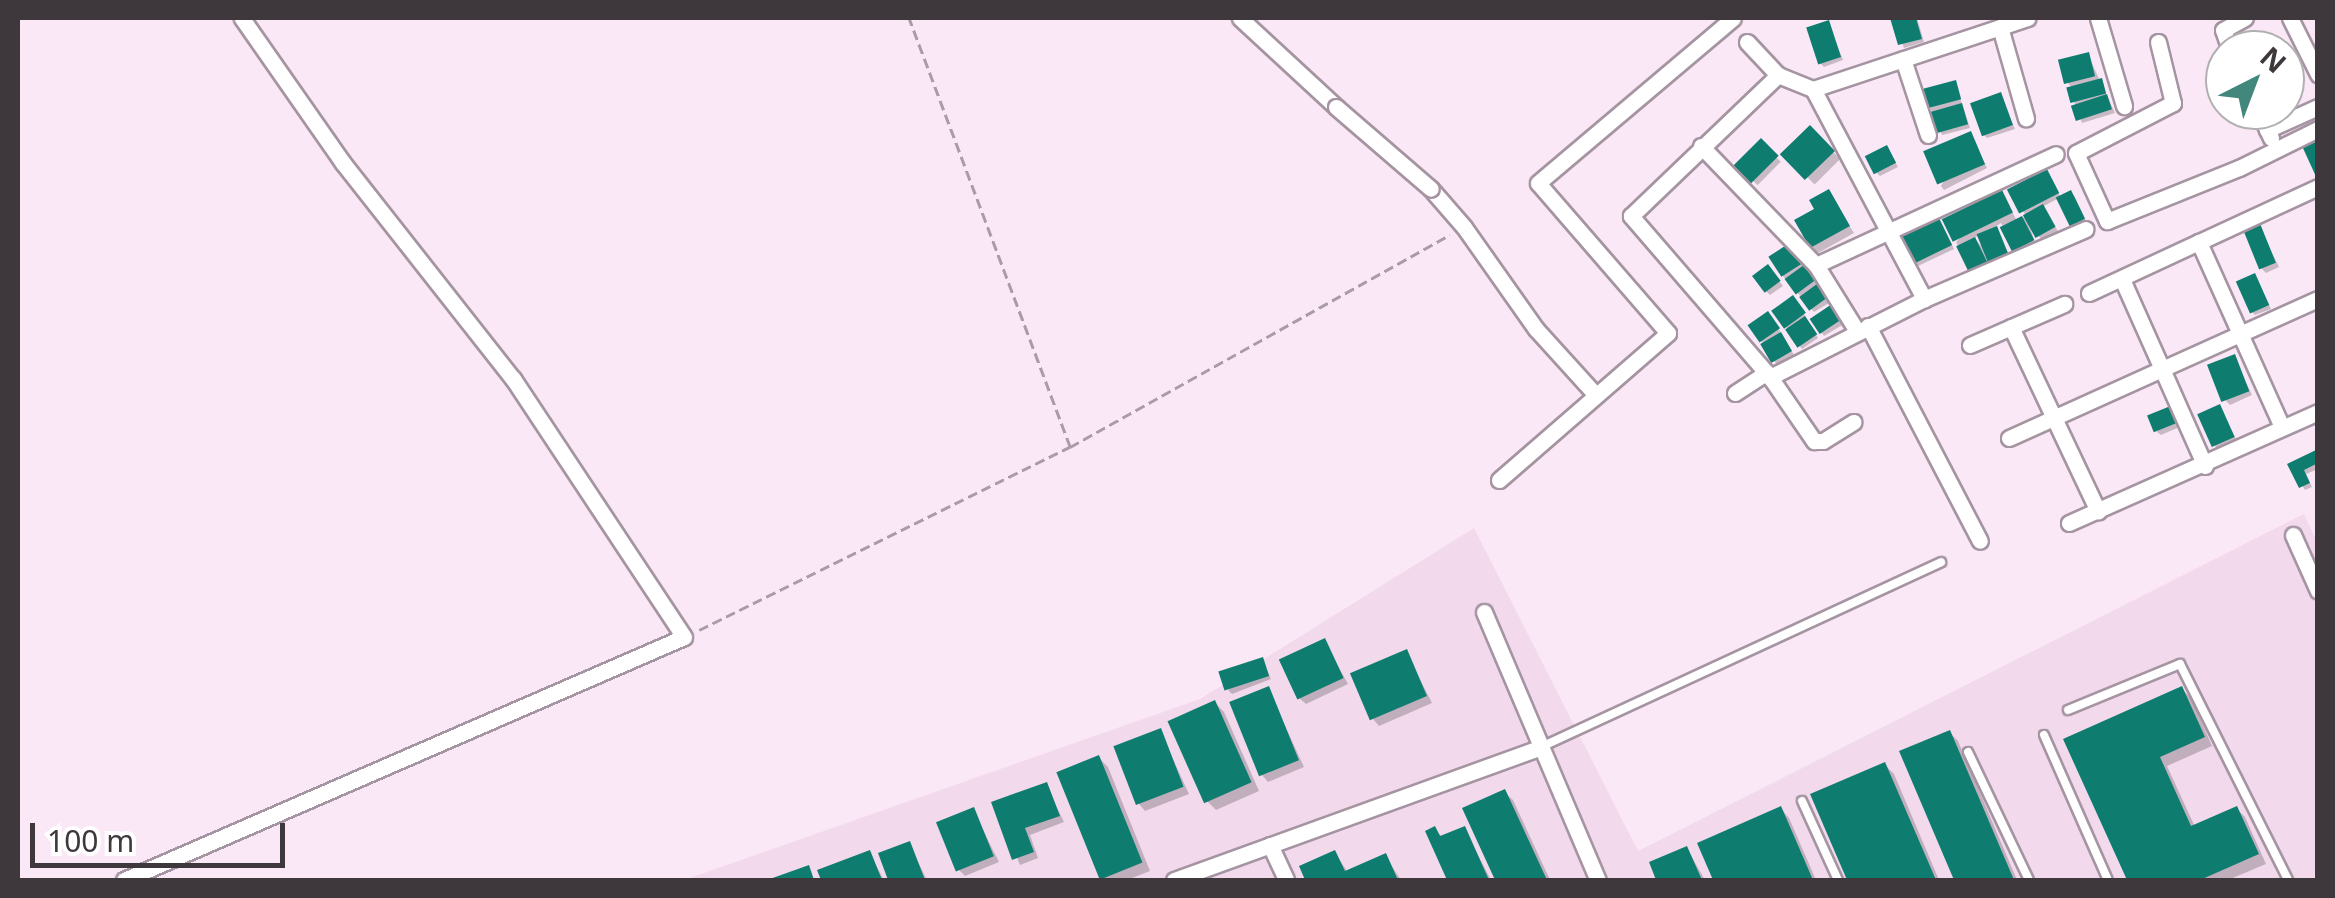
<!DOCTYPE html>
<html>
<head>
<meta charset="utf-8">
<style>
  body { margin:0 }
  #map { position:relative; width:2335px; height:898px; overflow:hidden; background:#fae8f6; font-family:"Noto Sans",sans-serif }
  div>[style] { position:absolute }
  .built>* { inset:0; background:#f2daec }
  .shadow>* { inset:0; background:#0003; transform-origin:0 0 }
  .building>* { inset:0; background:#0e7d70; transform-origin:0 0 }
  .path>* { height:2.5px; margin-top:-1.25px; transform-origin:0; background:repeating-linear-gradient(90deg,#aa9ca6 0 10px,transparent 0 15px) }
  .roads { filter:drop-shadow(2px 0 #a594a1) drop-shadow(-2px 0 #a594a1) drop-shadow(0 2px #a594a1) drop-shadow(0 -2px #a594a1) }
  .service>* { height:8px; margin:-4px; padding:0 4px; transform-origin:4px; border-radius:4px; background:#fff }
  .minor>* { height:15px; margin:-7.5px; padding:0 7.5px; transform-origin:7.5px; border-radius:7.5px; background:#fff }
  .bridges { filter:drop-shadow(2px 0 #a594a1) drop-shadow(-2px 0 #a594a1) drop-shadow(0 2px #a594a1) drop-shadow(0 -2px #a594a1) }
  .minor-bridge>* { height:15px; margin:-7.5px; padding:0 7.5px; transform-origin:7.5px; border-radius:7.5px; background:#fff }
  span { translate:-50% -50%; white-space:nowrap; text-align:center; line-height:1.15; -webkit-text-stroke:10px #fff; paint-order:stroke }
  .frame { position:absolute; inset:0; border:20px solid #3e373c; pointer-events:none }
  .north { position:absolute; left:2205px; top:30px; width:100px; height:100px; box-sizing:border-box; background:#fff; border:2px solid #b2afb1; border-radius:50%; rotate:42deg; font-size:28px; font-weight:700; line-height:40px; text-align:center; color:#3e373c }
  .north::after { content:''; display:block; margin:auto; width:35px; height:45px; background:#42877c; clip-path:polygon(50% 0,100% 100%,50% 72%,0 100%) }
  .scale { position:absolute; left:30px; top:823px; width:255px; height:45px; box-sizing:border-box; border:5px solid #3e373c; border-top:0; padding-left:12px; font-size:30px; line-height:35px; white-space:nowrap; color:#3e373c; -webkit-text-stroke:8px #fff; paint-order:stroke }
</style>
</head>
<body>
<div id="map">
  <div class="built">
    <div style="clip-path:polygon(2304px 514px,2317px 542px,2317px 880px,684px 880px,1200px 699px,1474px 528px,1638px 851px)"></div>
  </div>
  <div class="shadow">
    <div style="clip-path:polygon(1893px 18px,1917px 18px,1924px 42px,1904px 48px)"></div>
    <div style="clip-path:polygon(1828px 23px,1843px 60px,1824px 67px,1820px 63px)"></div>
    <div style="clip-path:polygon(2088px 55px,2115px 113px,2082px 123px,2070px 91px,2074px 90px,2067px 82px)"></div>
    <div style="clip-path:polygon(1955px 83px,1970px 128px,1942px 135px,1930px 108px)"></div>
    <div style="clip-path:polygon(2000px 95px,2015px 129px,1987px 138px,1983px 134px)"></div>
    <div style="left:1809px;top:128px;width:44px;height:36px;rotate:45deg"></div>
    <div style="clip-path:polygon(1970px 134px,1987px 168px,1944px 190px,1941px 186px)"></div>
    <div style="left:1761px;top:142px;width:28px;height:33px;rotate:45deg"></div>
    <div style="clip-path:polygon(1890px 152px,1898px 167px,1880px 176px,1876px 172px)"></div>
    <div style="clip-path:polygon(evenodd,2050px 176px,2061px 198px,2071px 193px,2075px 197px,2087px 223px,2076px 229px,2059px 198px,2042px 207px,2058px 231px,2042px 240px,2029px 224px,2036px 245px,2018px 254px,2001px 223px,1995px 227px,2011px 259px,1975px 275px,1956px 242px,2002px 193px,2017px 221px,2026px 216px,2010px 190px,2050px 176px,1980px 235px,1985px 250px,1974px 238px,1980px 235px)"></div>
    <div style="clip-path:polygon(1828px 192px,1854px 233px,1818px 253px,1812px 246px,1817px 210px)"></div>
    <div style="clip-path:polygon(2258px 224px,2279px 267px,2266px 273px,2262px 269px)"></div>
    <div style="clip-path:polygon(1942px 225px,1954px 249px,1918px 266px,1914px 263px)"></div>
    <div style="clip-path:polygon(1794px 249px,1829px 303px,1814px 312px,1782px 275px)"></div>
    <div style="clip-path:polygon(1772px 271px,1783px 286px,1770px 295px,1766px 291px)"></div>
    <div style="clip-path:polygon(2255px 276px,2271px 309px,2255px 315px,2252px 312px)"></div>
    <div style="clip-path:polygon(1797px 302px,1818px 338px,1802px 349px,1775px 311px)"></div>
    <div style="clip-path:polygon(1836px 311px,1844px 324px,1824px 336px,1821px 332px)"></div>
    <div style="clip-path:polygon(1772px 318px,1794px 355px,1777px 365px,1761px 340px)"></div>
    <div style="clip-path:polygon(2234px 357px,2252px 395px,2230px 405px,2226px 401px)"></div>
    <div style="clip-path:polygon(2220px 407px,2237px 441px,2219px 450px,2215px 446px)"></div>
    <div style="clip-path:polygon(2172px 408px,2182px 426px,2161px 435px,2157px 432px)"></div>
    <div style="clip-path:polygon(2318px 452px,2318px 469px,2306px 474px,2312px 487px,2305px 490px,2290px 466px)"></div>
    <div style="clip-path:polygon(1324px 641px,1348px 684px,1306px 704px,1299px 698px)"></div>
    <div style="clip-path:polygon(1406px 652px,1432px 703px,1379px 726px,1373px 719px)"></div>
    <div style="clip-path:polygon(1262px 660px,1271px 679px,1232px 694px,1228px 690px)"></div>
    <div style="clip-path:polygon(1268px 689px,1304px 767px,1268px 782px,1262px 775px)"></div>
    <div style="clip-path:polygon(2182px 689px,2191px 698px,2212px 746px,2167px 766px,2195px 827px,2236px 808px,2245px 817px,2266px 864px,2228px 880px,2130px 880px,2067px 740px)"></div>
    <div style="clip-path:polygon(1215px 703px,1224px 712px,1259px 791px,1216px 810px,1207px 801px)"></div>
    <div style="clip-path:polygon(1160px 731px,1189px 794px,1145px 811px,1139px 804px)"></div>
    <div style="clip-path:polygon(1949px 732px,1958px 741px,2017px 880px,1957px 880px,1902px 752px)"></div>
    <div style="clip-path:polygon(1099px 758px,1108px 767px,1150px 871px,1127px 880px,1102px 878px)"></div>
    <div style="clip-path:polygon(1885px 765px,1894px 774px,1939px 880px,1849px 880px,1813px 796px)"></div>
    <div style="clip-path:polygon(1046px 785px,1064px 822px,1030px 835px,1038px 858px,1020px 865px,994px 804px)"></div>
    <div style="clip-path:polygon(1504px 792px,1513px 800px,1550px 880px,1498px 880px,1465px 809px)"></div>
    <div style="clip-path:polygon(1781px 809px,1789px 818px,1816px 880px,1716px 880px,1700px 844px)"></div>
    <div style="clip-path:polygon(973px 810px,999px 862px,965px 876px,959px 870px)"></div>
    <div style="clip-path:polygon(1435px 829px,1441px 836px,1464px 829px,1491px 880px,1450px 880px,1428px 832px)"></div>
    <div style="clip-path:polygon(909px 844px,927px 880px,891px 880px,881px 854px)"></div>
    <div style="clip-path:polygon(1687px 849px,1705px 880px,1659px 880px,1652px 864px)"></div>
    <div style="clip-path:polygon(869px 853px,884px 880px,824px 880px,820px 871px)"></div>
    <div style="clip-path:polygon(1334px 853px,1348px 872px,1385px 856px,1401px 880px,1308px 880px,1302px 867px)"></div>
  </div>
  <div class="building">
    <div style="clip-path:polygon(1890px 18px,1916px 18px,1922px 39px,1898px 45px)"></div>
    <div style="left:1829px;top:20px;width:39px;height:24px;rotate:72deg"></div>
    <div style="left:2089px;top:52px;width:25px;height:32px;rotate:76deg"></div>
    <div style="left:2102px;top:78px;width:16px;height:37px;rotate:75deg"></div>
    <div style="left:1956px;top:80px;width:20px;height:34px;rotate:75deg"></div>
    <div style="left:2001px;top:92px;width:35px;height:33px;rotate:70deg"></div>
    <div style="left:2107px;top:94px;width:16px;height:38px;rotate:72deg"></div>
    <div style="left:1962px;top:103px;width:22px;height:33px;rotate:74deg"></div>
    <div style="left:1810px;top:125px;width:36px;height:42px;rotate:46deg"></div>
    <div style="left:1971px;top:131px;width:36px;height:52px;rotate:67deg"></div>
    <div style="left:1761px;top:138px;width:25px;height:39px;rotate:45deg"></div>
    <div style="clip-path:polygon(2318px 139px,2318px 181px,2302px 146px)"></div>
    <div style="left:1887px;top:145px;width:20px;height:25px;rotate:63deg"></div>
    <div style="left:2047px;top:169px;width:27px;height:45px;rotate:63deg"></div>
    <div style="clip-path:polygon(1829px 189px,1850px 226px,1810px 248px,1794px 220px,1814px 209px,1809px 200px)"></div>
    <div style="left:2002px;top:190px;width:25px;height:67px;rotate:64deg"></div>
    <div style="left:2071px;top:190px;width:32px;height:17px;rotate:64deg"></div>
    <div style="left:2043px;top:204px;width:26px;height:23px;rotate:61deg"></div>
    <div style="left:2022px;top:216px;width:27px;height:25px;rotate:63deg"></div>
    <div style="left:1939px;top:218px;width:30px;height:45px;rotate:64deg"></div>
    <div style="left:2259px;top:221px;width:45px;height:18px;rotate:68deg"></div>
    <div style="left:1997px;top:226px;width:31px;height:22px;rotate:68deg"></div>
    <div style="left:1975px;top:237px;width:30px;height:21px;rotate:64deg"></div>
    <div style="left:1791px;top:242px;width:24px;height:27px;rotate:57deg"></div>
    <div style="left:1768px;top:264px;width:21px;height:20px;rotate:53deg"></div>
    <div style="left:1804px;top:265px;width:19px;height:24px;rotate:54deg"></div>
    <div style="left:2255px;top:273px;width:35px;height:21px;rotate:66deg"></div>
    <div style="left:1817px;top:284px;width:17px;height:22px;rotate:54deg"></div>
    <div style="left:1793px;top:295px;width:22px;height:27px;rotate:54deg"></div>
    <div style="left:1832px;top:304px;width:18px;height:27px;rotate:56deg"></div>
    <div style="left:1768px;top:311px;width:21px;height:25px;rotate:55deg"></div>
    <div style="left:1805px;top:316px;width:22px;height:24px;rotate:56deg"></div>
    <div style="left:1781px;top:332px;width:22px;height:24px;rotate:60deg"></div>
    <div style="left:2235px;top:354px;width:40px;height:30px;rotate:69deg"></div>
    <div style="left:2220px;top:404px;width:36px;height:25px;rotate:66deg"></div>
    <div style="left:2173px;top:405px;width:18px;height:28px;rotate:68deg"></div>
    <div style="clip-path:polygon(2318px 449px,2318px 463px,2304px 470px,2310px 483px,2299px 488px,2287px 464px)"></div>
    <div style="left:1325px;top:638px;width:44px;height:51px;rotate:65deg"></div>
    <div style="left:1407px;top:649px;width:51px;height:62px;rotate:67deg"></div>
    <div style="left:1263px;top:657px;width:20px;height:47px;rotate:72deg"></div>
    <div style="left:1269px;top:686px;width:80px;height:43px;rotate:68deg"></div>
    <div style="clip-path:polygon(2182px 686px,2205px 737px,2160px 757px,2191px 826px,2237px 806px,2259px 854px,2200px 880px,2127px 880px,2063px 739px)"></div>
    <div style="left:1215px;top:700px;width:90px;height:52px;rotate:66deg"></div>
    <div style="left:1161px;top:728px;width:63px;height:51px;rotate:69deg"></div>
    <div style="clip-path:polygon(1950px 730px,2014px 880px,1954px 880px,1899px 751px)"></div>
    <div style="left:1099px;top:755px;width:116px;height:46px;rotate:68deg"></div>
    <div style="clip-path:polygon(1885px 762px,1936px 880px,1847px 880px,1810px 794px)"></div>
    <div style="clip-path:polygon(1047px 782px,1060px 816px,1025px 828px,1034px 852px,1012px 860px,991px 802px)"></div>
    <div style="clip-path:polygon(1505px 789px,1547px 880px,1495px 880px,1462px 808px)"></div>
    <div style="clip-path:polygon(1781px 806px,1813px 880px,1713px 880px,1697px 843px)"></div>
    <div style="left:974px;top:807px;width:53px;height:41px;rotate:68deg"></div>
    <div style="clip-path:polygon(1435px 826px,1440px 836px,1465px 826px,1489px 880px,1447px 880px,1425px 831px)"></div>
    <div style="clip-path:polygon(910px 841px,925px 880px,888px 880px,878px 853px)"></div>
    <div style="clip-path:polygon(1687px 846px,1702px 880px,1656px 880px,1649px 862px)"></div>
    <div style="clip-path:polygon(870px 850px,882px 880px,821px 880px,817px 870px)"></div>
    <div style="clip-path:polygon(1335px 850px,1345px 871px,1386px 853px,1398px 880px,1305px 880px,1299px 866px)"></div>
    <div style="clip-path:polygon(809px 865px,814px 880px,767px 880px)"></div>
  </div>
  <div class="path">
    <div style="left:1070px;top:447px;width:435px;rotate:-29.2deg"></div>
    <div style="left:699px;top:630px;width:414px;rotate:-26.3deg"></div>
    <div style="left:1070px;top:447px;width:458px;rotate:-110.6deg"></div>
  </div>
  <div class="roads">
    <div class="service">
      <div style="left:2068px;top:710px;width:121px;rotate:-22.3deg"></div>
      <div style="left:2180px;top:664px;width:241px;rotate:63.4deg"></div>
      <div style="left:2044px;top:735px;width:158px;rotate:66.2deg"></div>
      <div style="left:1539px;top:748px;width:443px;rotate:-24.8deg"></div>
      <div style="left:1968px;top:752px;width:142px;rotate:64.5deg"></div>
      <div style="left:1802px;top:801px;width:87px;rotate:65.5deg"></div>
    </div>
    <div class="minor">
      <div style="left:1240px;top:18px;width:131px;rotate:42.8deg"></div>
      <div style="left:2098px;top:18px;width:92px;rotate:73.5deg"></div>
      <div style="left:2290px;top:18px;width:63px;rotate:63.4deg"></div>
      <div style="left:2000px;top:27px;width:95px;rotate:74.1deg"></div>
      <div style="left:1747px;top:42px;width:45px;rotate:46.8deg"></div>
      <div style="left:2158px;top:42px;width:63px;rotate:76.2deg"></div>
      <div style="left:2173px;top:103px;width:109px;rotate:152.7deg"></div>
      <div style="left:2076px;top:153px;width:75px;rotate:65.5deg"></div>
      <div style="left:2107px;top:221px;width:142px;rotate:-21.9deg"></div>
      <div style="left:2239px;top:168px;width:88px;rotate:-26.3deg"></div>
      <div style="left:2230px;top:50px;width:21px;rotate:-109deg"></div>
      <div style="left:2223px;top:30px;width:25px;rotate:-29deg"></div>
      <div style="left:1903px;top:59px;width:80px;rotate:71.8deg"></div>
      <div style="left:1778px;top:75px;width:38px;rotate:22deg"></div>
      <div style="left:1813px;top:89px;width:238px;rotate:62.1deg"></div>
      <div style="left:1924px;top:299px;width:173px;rotate:153.1deg"></div>
      <div style="left:1770px;top:377px;width:213px;rotate:-130.8deg"></div>
      <div style="left:1631px;top:216px;width:204px;rotate:-43.8deg"></div>
      <div style="left:1813px;top:89px;width:226px;rotate:-18.3deg"></div>
      <div style="left:2258px;top:110px;width:31px;rotate:65deg"></div>
      <div style="left:2267px;top:130px;width:56px;rotate:-24.3deg"></div>
      <div style="left:1701px;top:146px;width:165px;rotate:46deg"></div>
      <div style="left:1816px;top:265px;width:78px;rotate:58.2deg"></div>
      <div style="left:1431px;top:189px;width:50px;rotate:49deg"></div>
      <div style="left:1464px;top:227px;width:125px;rotate:54.8deg"></div>
      <div style="left:1536px;top:329px;width:86px;rotate:47.8deg"></div>
      <div style="left:1816px;top:265px;width:264px;rotate:-24.8deg"></div>
      <div style="left:2089px;top:293px;width:121px;rotate:-24.9deg"></div>
      <div style="left:1924px;top:299px;width:176px;rotate:-23.4deg"></div>
      <div style="left:1868px;top:326px;width:242px;rotate:62.5deg"></div>
      <div style="left:2011px;top:327px;width:204px;rotate:64.7deg"></div>
      <div style="left:1970px;top:345px;width:103px;rotate:-23.6deg"></div>
      <div style="left:1770px;top:377px;width:78px;rotate:55.5deg"></div>
      <div style="left:1814px;top:441px;width:9px"></div>
      <div style="left:1823px;top:441px;width:36px;rotate:-32deg"></div>
      <div style="left:1735px;top:393px;width:38px;rotate:-33deg"></div>
      <div style="left:2282px;top:427px;width:203px;rotate:-114.2deg"></div>
      <div style="left:2199px;top:242px;width:131px;rotate:-24.8deg"></div>
      <div style="left:2009px;top:438px;width:168px;rotate:-24.3deg"></div>
      <div style="left:2162px;top:369px;width:98px;rotate:-114deg"></div>
      <div style="left:2205px;top:466px;width:106px;rotate:-113.9deg"></div>
      <div style="left:2162px;top:369px;width:171px;rotate:-24.2deg"></div>
      <div style="left:1499px;top:480px;width:224px;rotate:-41deg"></div>
      <div style="left:1668px;top:333px;width:198px;rotate:-130.9deg"></div>
      <div style="left:1538px;top:183px;width:255px;rotate:-40.2deg"></div>
      <div style="left:2069px;top:523px;width:273px;rotate:-24deg"></div>
      <div style="left:2293px;top:535px;width:61px;rotate:65.9deg"></div>
      <div style="left:1484px;top:612px;width:291px;rotate:67deg"></div>
      <div style="left:1270px;top:845px;width:38px;rotate:65deg"></div>
      <div style="left:124px;top:880px;width:610px;rotate:-23.46deg"></div>
      <div style="left:684px;top:637px;width:310px;rotate:-123.5deg"></div>
      <div style="left:513px;top:379px;width:275px;rotate:-128.2deg"></div>
      <div style="left:343px;top:163px;width:177px;rotate:-124.9deg"></div>
      <div style="left:1174px;top:880px;width:388px;rotate:-19.9deg"></div>
    </div>
  </div>
  <div class="bridges">
    <div class="minor-bridge">
      <div style="left:1336px;top:107px;width:125px;rotate:40.8deg"></div>
    </div>
  </div>
  <div class="frame"></div>
  <div class="north">N</div>
  <div class="scale">100 m</div>
</div>
</body>
</html>
